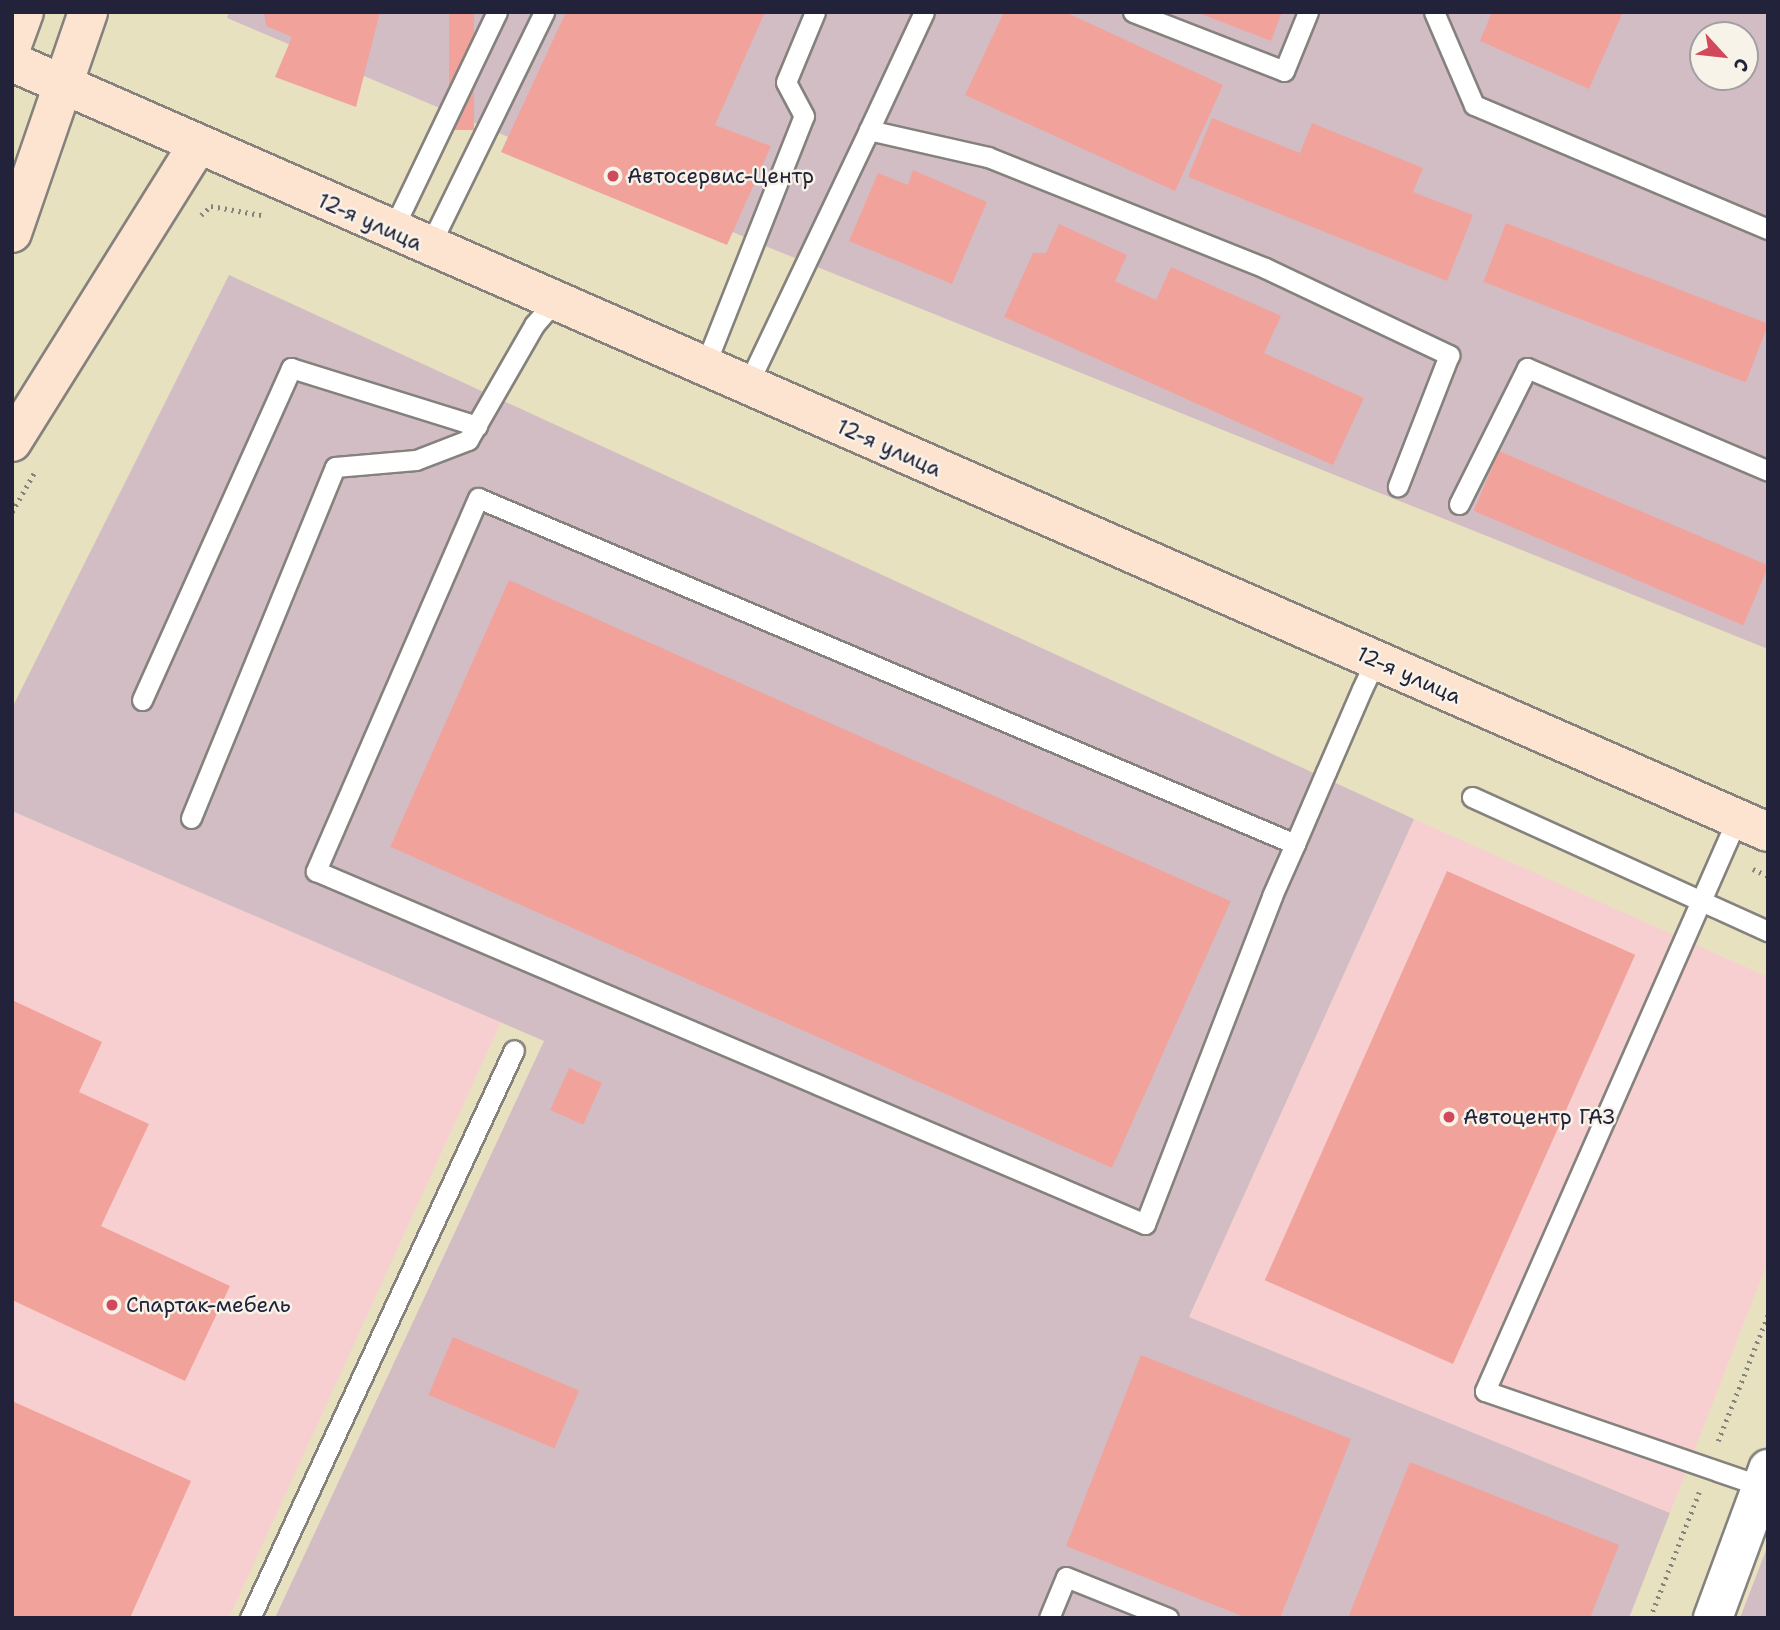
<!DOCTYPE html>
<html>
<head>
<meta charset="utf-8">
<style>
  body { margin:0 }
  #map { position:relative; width:1780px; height:1630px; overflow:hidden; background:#e8e1bf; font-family:"Shantell Sans",sans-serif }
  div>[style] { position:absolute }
  .built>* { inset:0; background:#f7cfd0 }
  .industrial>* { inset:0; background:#d2bdc5 }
  .building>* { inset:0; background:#f1a39b; transform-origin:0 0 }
  .path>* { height:4.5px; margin-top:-2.25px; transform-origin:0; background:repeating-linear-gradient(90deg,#85827d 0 2px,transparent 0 7px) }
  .roads { filter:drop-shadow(2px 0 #85827d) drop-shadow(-2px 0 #85827d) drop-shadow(0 2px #85827d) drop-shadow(0 -2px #85827d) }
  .service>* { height:19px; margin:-9.5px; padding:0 9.5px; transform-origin:9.5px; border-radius:9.5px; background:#fff }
  .minor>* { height:38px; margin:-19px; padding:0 19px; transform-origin:19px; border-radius:19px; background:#fff }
  .secondary>* { height:38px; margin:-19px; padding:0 19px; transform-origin:19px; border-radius:19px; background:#fde4d1 }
  .dots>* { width:19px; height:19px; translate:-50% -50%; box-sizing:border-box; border:4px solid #f7f3e8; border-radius:50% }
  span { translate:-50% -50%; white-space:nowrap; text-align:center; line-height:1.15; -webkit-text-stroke:5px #f7f3e8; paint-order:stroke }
  .poi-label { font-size:21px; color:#22223b }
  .left { translate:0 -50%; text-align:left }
  .street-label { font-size:21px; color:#22223b }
  .frame { position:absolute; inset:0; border:14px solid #22223b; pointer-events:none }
  .north { position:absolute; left:1689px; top:21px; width:70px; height:70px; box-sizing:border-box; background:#f7f3e8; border:2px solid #a29fa3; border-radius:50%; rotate:117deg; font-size:19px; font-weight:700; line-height:28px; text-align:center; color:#22223b }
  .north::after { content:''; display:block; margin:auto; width:24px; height:32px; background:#d1495b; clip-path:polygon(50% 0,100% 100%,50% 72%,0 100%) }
</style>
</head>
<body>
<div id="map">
  <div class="built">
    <div style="clip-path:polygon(12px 811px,501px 1022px,229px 1618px,12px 1618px)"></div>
    <div style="clip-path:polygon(1414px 819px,1768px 977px,1768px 1261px,1670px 1513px,1189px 1317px)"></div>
  </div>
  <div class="industrial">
    <div style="clip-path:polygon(evenodd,229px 12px,1768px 12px,1768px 649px,775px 250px,227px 18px,229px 12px,1703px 35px,1745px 35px,1745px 77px,1703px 77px,1703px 35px)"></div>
    <div style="clip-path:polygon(229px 275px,1414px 819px,1189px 1317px,1670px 1513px,1629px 1618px,275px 1618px,544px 1041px,12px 811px,12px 708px)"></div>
    <div style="clip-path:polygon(1768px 1545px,1768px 1618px,1740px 1618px)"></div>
  </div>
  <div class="building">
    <div style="clip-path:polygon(264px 12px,380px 12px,356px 107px,275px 77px,292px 37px,266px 26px)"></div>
    <div style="left:449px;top:12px;width:25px;height:118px"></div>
    <div style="clip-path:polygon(566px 12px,765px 12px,715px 125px,771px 146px,727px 245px,501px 152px)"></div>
    <div style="clip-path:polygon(1004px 12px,1065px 12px,1223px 85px,1175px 191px,965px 95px)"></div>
    <div style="clip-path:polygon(1196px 12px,1282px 12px,1271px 41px)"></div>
    <div style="clip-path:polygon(1492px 12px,1623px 12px,1589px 89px,1480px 41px)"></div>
    <div style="clip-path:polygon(1212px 118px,1300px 153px,1312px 123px,1423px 168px,1413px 192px,1473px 215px,1447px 281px,1188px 177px)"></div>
    <div style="clip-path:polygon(913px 170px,987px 202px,952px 284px,849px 241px,878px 173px,908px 185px)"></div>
    <div style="left:1506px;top:223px;width:281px;height:63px;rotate:21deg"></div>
    <div style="clip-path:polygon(1059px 224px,1127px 255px,1115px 281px,1156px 300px,1171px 267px,1281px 316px,1264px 353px,1364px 398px,1333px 465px,1004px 317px,1033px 253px,1046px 253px)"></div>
    <div style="left:1499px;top:451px;width:293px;height:65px;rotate:23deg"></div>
    <div style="left:509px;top:580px;width:790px;height:292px;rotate:24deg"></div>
    <div style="left:1447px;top:871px;width:206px;height:448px;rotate:24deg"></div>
    <div style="clip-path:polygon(12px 1000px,102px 1042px,79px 1092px,149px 1124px,101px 1226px,230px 1286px,185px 1381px,12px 1300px)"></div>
    <div style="left:569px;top:1068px;width:36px;height:46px;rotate:24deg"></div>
    <div style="left:453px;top:1337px;width:137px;height:63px;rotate:23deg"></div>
    <div style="clip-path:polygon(1141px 1355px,1351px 1439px,1280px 1618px,1247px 1618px,1066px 1546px)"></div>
    <div style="clip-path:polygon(12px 1401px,191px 1481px,130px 1618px,12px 1618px)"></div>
    <div style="clip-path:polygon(1410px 1462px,1619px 1545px,1590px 1618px,1348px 1618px)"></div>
  </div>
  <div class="path">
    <div style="left:201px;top:215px;width:13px;rotate:-42deg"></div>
    <div style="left:211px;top:206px;width:51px;rotate:10.2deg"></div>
    <div style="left:12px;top:512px;width:45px;rotate:-60.6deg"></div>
    <div style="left:1753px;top:869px;width:17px;rotate:25deg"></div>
    <div style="left:1718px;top:1441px;width:136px;rotate:-68.4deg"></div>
    <div style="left:1650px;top:1618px;width:135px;rotate:-68.7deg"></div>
  </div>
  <div class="roads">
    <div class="service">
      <div style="left:1133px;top:12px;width:162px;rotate:21.3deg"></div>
      <div style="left:1284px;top:71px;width:64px;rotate:-67.9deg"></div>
      <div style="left:1434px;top:12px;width:101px;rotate:66.7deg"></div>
      <div style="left:1474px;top:105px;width:319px;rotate:22.9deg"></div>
      <div style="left:869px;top:130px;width:130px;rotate:-65deg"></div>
      <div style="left:392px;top:231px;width:243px;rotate:-64.4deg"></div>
      <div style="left:429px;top:247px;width:262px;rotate:-63.9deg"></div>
      <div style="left:704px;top:368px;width:271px;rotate:-68.4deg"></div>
      <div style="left:804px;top:116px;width:38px;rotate:-118deg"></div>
      <div style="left:786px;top:82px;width:76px;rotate:-67.5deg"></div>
      <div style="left:747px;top:386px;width:284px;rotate:-64.5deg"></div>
      <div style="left:869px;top:130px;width:122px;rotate:12.8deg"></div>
      <div style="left:988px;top:157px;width:298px;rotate:21.8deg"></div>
      <div style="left:1265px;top:268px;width:204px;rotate:25.3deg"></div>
      <div style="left:1449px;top:355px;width:141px;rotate:111.3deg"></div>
      <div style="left:1459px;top:504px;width:152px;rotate:-63.4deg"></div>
      <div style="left:1527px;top:368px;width:262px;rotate:23.1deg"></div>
      <div style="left:142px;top:700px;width:364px;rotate:-65.8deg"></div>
      <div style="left:291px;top:368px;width:195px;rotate:17.3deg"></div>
      <div style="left:1472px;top:797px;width:325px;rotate:24.4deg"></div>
      <div style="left:191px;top:818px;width:379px;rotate:-67.7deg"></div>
      <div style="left:335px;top:467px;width:81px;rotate:-4.9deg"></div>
      <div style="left:416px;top:460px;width:56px;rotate:-21deg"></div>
      <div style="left:468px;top:440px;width:133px;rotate:-60.1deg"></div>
      <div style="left:534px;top:325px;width:30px;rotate:-49deg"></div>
      <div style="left:1737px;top:819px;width:625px;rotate:113.78deg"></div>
      <div style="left:1485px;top:1391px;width:292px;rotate:19deg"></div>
      <div style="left:1295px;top:844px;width:887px;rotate:-157.05deg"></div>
      <div style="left:478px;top:498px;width:407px;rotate:113.5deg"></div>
      <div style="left:316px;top:871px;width:901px;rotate:23.06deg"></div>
      <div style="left:1145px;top:1224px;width:352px;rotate:-68.8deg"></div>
      <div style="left:1272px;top:896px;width:57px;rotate:-66.1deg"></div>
      <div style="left:1295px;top:844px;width:78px;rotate:-66.7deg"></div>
      <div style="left:1326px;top:772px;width:90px;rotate:-66.6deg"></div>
      <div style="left:1362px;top:689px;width:31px;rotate:-65deg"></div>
      <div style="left:250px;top:1618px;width:626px;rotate:-65.07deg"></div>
      <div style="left:1049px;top:1618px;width:44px;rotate:-67.5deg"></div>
      <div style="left:1066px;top:1577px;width:110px;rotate:21.9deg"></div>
    </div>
    <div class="minor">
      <div style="left:1713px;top:1618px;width:159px;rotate:-69.7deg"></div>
    </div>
    <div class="secondary">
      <div style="left:12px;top:45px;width:35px;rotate:-70deg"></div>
      <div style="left:12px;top:62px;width:1917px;rotate:23.68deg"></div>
      <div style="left:12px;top:233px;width:234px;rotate:-71deg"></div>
      <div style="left:12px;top:442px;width:351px;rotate:-58deg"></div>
    </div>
  </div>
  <div class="dots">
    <div style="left:613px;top:176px;background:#d1495b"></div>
    <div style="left:1449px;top:1117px;background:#d1495b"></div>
    <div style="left:112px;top:1305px;background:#d1495b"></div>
  </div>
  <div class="poi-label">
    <span class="left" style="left:627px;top:176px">Автосервис-Центр</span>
    <span class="left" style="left:1463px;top:1117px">Автоцентр ГАЗ</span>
    <span class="left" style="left:126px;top:1305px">Спартак-мебель</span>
  </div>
  <div class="street-label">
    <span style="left:370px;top:222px;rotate:24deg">12-я улица</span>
    <span style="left:889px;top:448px;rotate:24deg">12-я улица</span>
    <span style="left:1409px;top:675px;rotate:24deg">12-я улица</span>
  </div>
  <div class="frame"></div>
  <div class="north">С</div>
</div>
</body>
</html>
